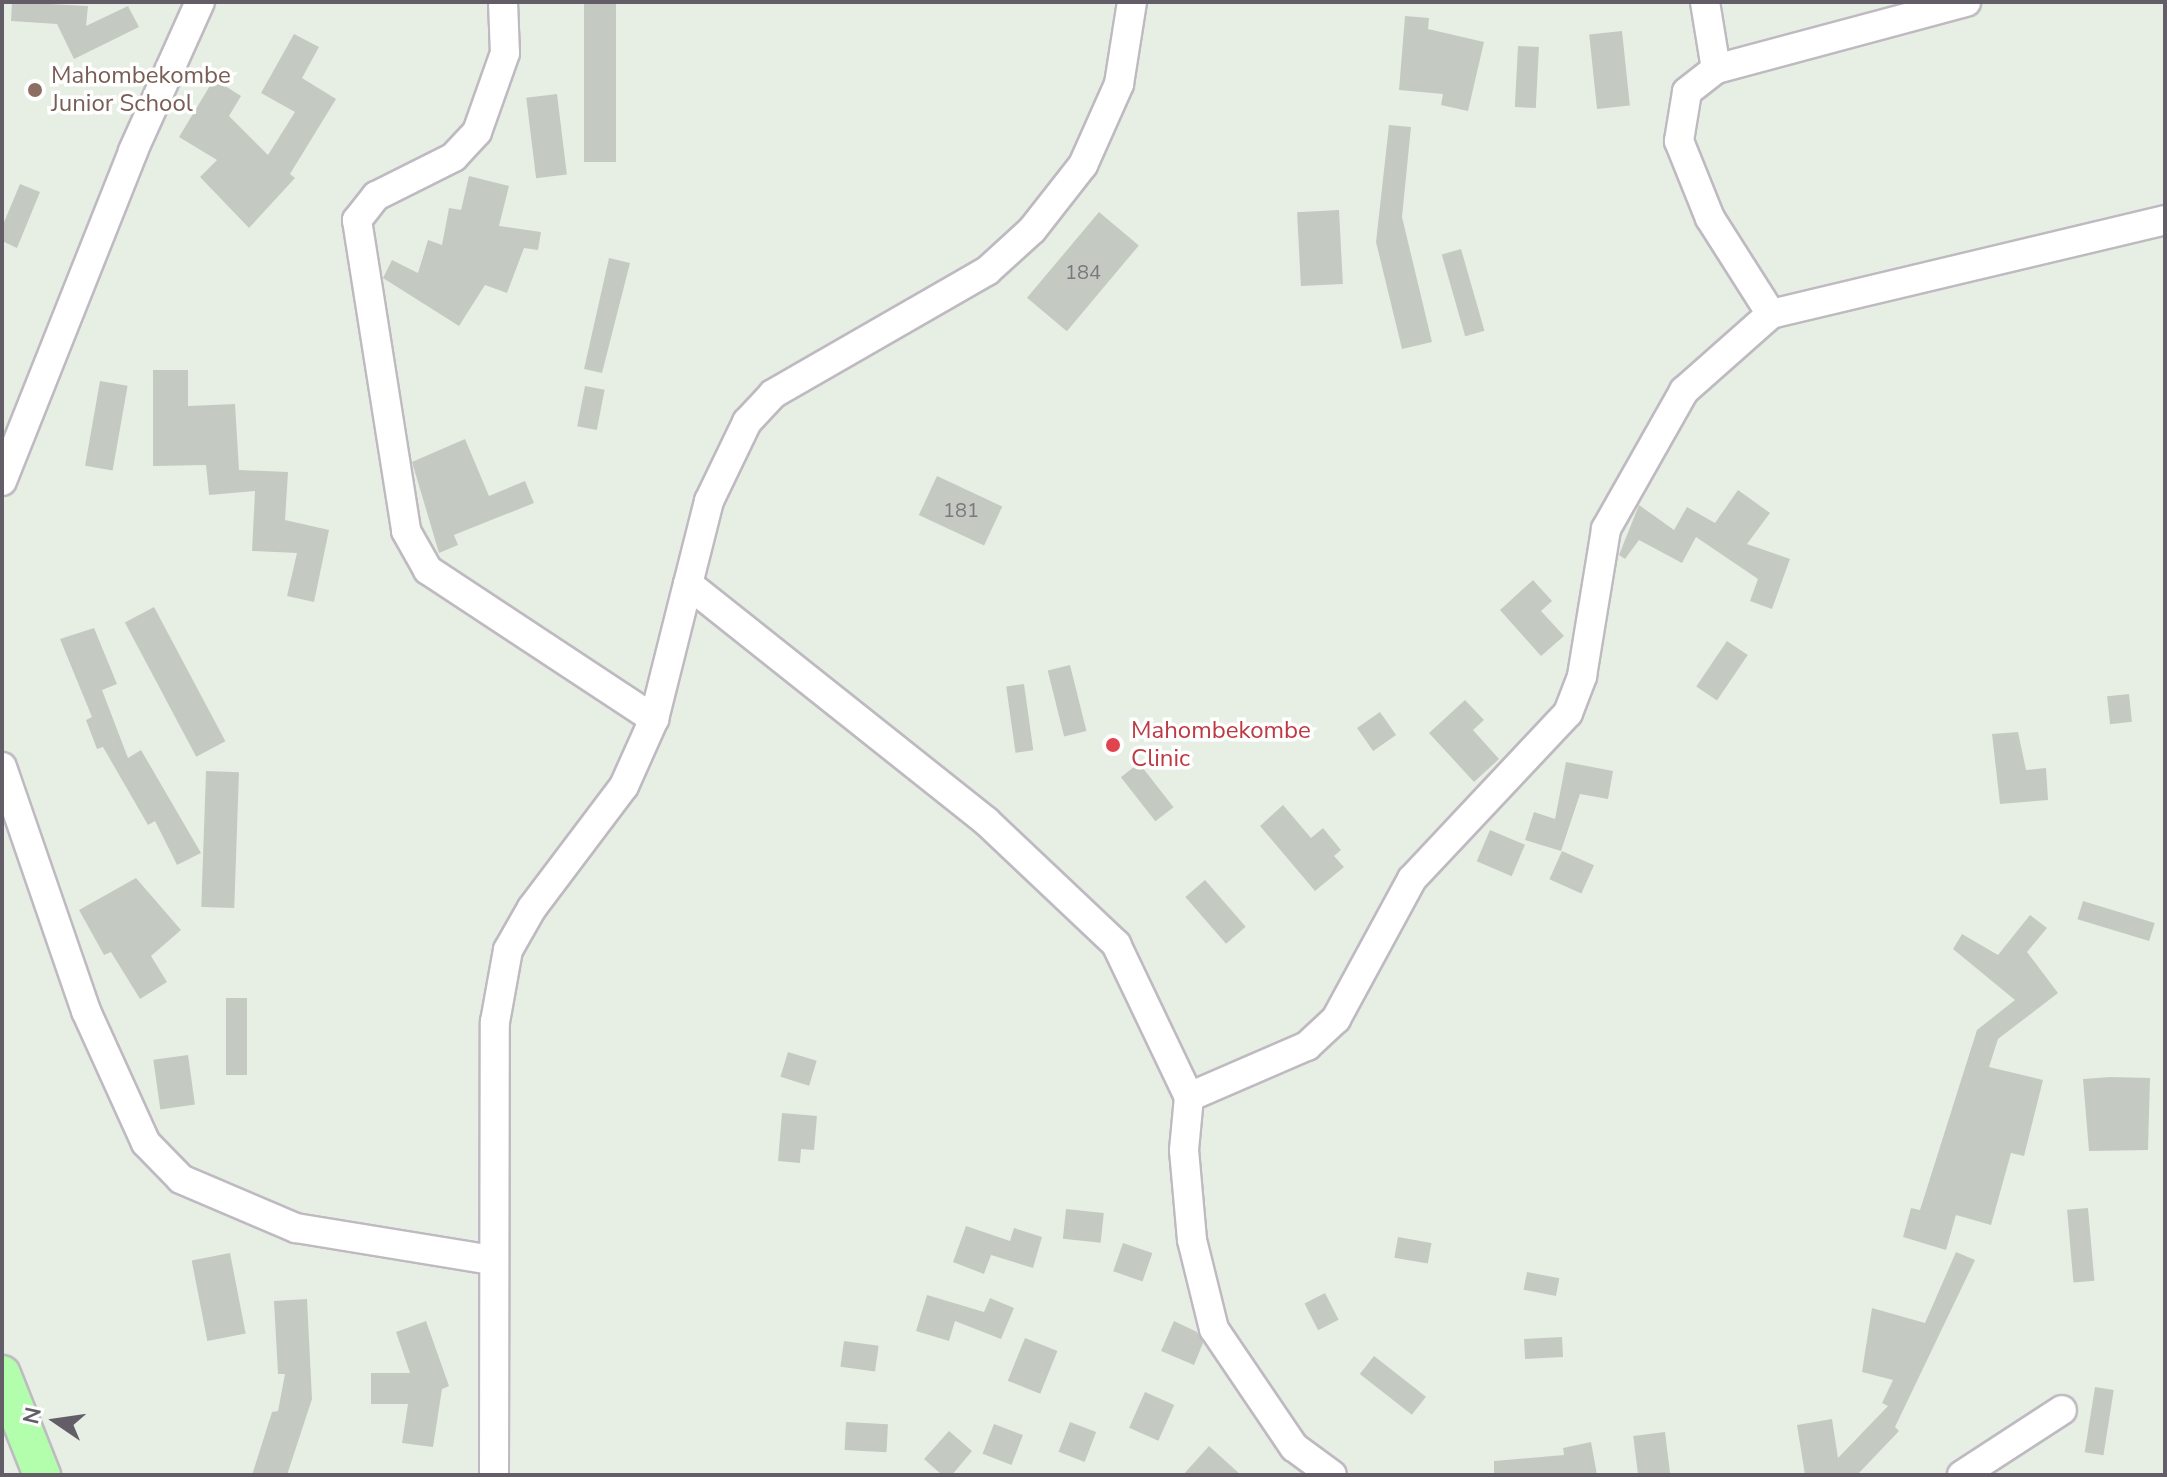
<!DOCTYPE html>
<html>
<head>
<meta charset="utf-8">
<style>
  body { margin:0 }
  #map { position:relative; width:2167px; height:1477px; overflow:hidden; background:#e7efe5; font-family:"Nunito Sans",sans-serif }
  div>[style] { position:absolute }
  .building>* { inset:0; background:#c4cac2; transform-origin:0 0 }
  .roads { filter:drop-shadow(2px 0 #bfbac1) drop-shadow(-2px 0 #bfbac1) drop-shadow(0 2px #bfbac1) drop-shadow(0 -2px #bfbac1) }
  .minor>* { height:28px; margin:-14px; padding:0 14px; transform-origin:14px; border-radius:14px; background:#fff }
  .major>* { height:36px; margin:-18px; padding:0 18px; transform-origin:18px; border-radius:18px; background:#b2feac }
  .dots>* { width:22px; height:22px; translate:-50% -50%; box-sizing:border-box; border:4px solid #fff; border-radius:50% }
  span { translate:-50% -50%; white-space:nowrap; text-align:center; line-height:1.15; -webkit-text-stroke:7px #fff; paint-order:stroke }
  .number-label { font-size:20px; color:#7a787d }
  .number-label span { -webkit-text-stroke-width:0 }
  .education-label { font-size:24px; color:#785e54 }
  .left { translate:0 -50%; text-align:left }
  .health-label { font-size:24px; color:#be3a42 }
  .frame { position:absolute; inset:0; border:4px solid #625d66; pointer-events:none }
  .north { position:absolute; left:16px; top:1381px; width:80px; height:80px; -webkit-text-stroke:6px #fff; paint-order:stroke; rotate:283deg; font-size:22px; font-weight:700; line-height:32px; text-align:center; color:#625d66 }
  .north::after { content:''; display:block; margin:auto; width:28px; height:36px; background:#625d66; clip-path:polygon(50% 0,100% 100%,50% 72%,0 100%) }
</style>
</head>
<body>
<div id="map">
  <div class="building">
    <div style="clip-path:polygon(12px 2px,88px 6px,86px 26px,128px 6px,139px 27px,74px 59px,57px 24px,11px 21px)"></div>
    <div style="left:584px;top:2px;width:32px;height:160px"></div>
    <div style="clip-path:polygon(1405px 16px,1429px 18px,1428px 29px,1484px 42px,1468px 111px,1441px 105px,1443px 94px,1399px 90px)"></div>
    <div style="left:1622px;top:31px;width:75px;height:33px;rotate:84deg"></div>
    <div style="clip-path:polygon(294px 34px,319px 47px,302px 78px,336px 99px,290px 174px,295px 178px,249px 228px,200px 177px,217px 160px,179px 137px,214px 79px,241px 96px,229px 116px,268px 155px,295px 112px,261px 93px)"></div>
    <div style="left:1518px;top:46px;width:21px;height:61px;rotate:3deg"></div>
    <div style="left:557px;top:94px;width:81px;height:31px;rotate:83deg"></div>
    <div style="clip-path:polygon(1389px 125px,1411px 127px,1402px 217px,1432px 342px,1402px 349px,1376px 242px)"></div>
    <div style="clip-path:polygon(469px 176px,509px 186px,499px 226px,541px 232px,538px 250px,524px 248px,507px 293px,485px 285px,459px 326px,383px 278px,392px 260px,418px 273px,428px 240px,442px 245px,449px 208px,461px 210px)"></div>
    <div style="clip-path:polygon(20px 184px,40px 192px,17px 248px,2px 241px,2px 227px)"></div>
    <div style="left:1339px;top:210px;width:74px;height:42px;rotate:87deg"></div>
    <div style="left:1099px;top:212px;width:52px;height:112px;rotate:40deg"></div>
    <div style="left:1461px;top:249px;width:85px;height:20px;rotate:74deg"></div>
    <div style="clip-path:polygon(609px 258px,630px 263px,602px 373px,584px 369px)"></div>
    <div style="clip-path:polygon(153px 370px,188px 370px,188px 406px,235px 404px,239px 470px,288px 472px,285px 520px,329px 530px,314px 602px,287px 596px,297px 553px,252px 551px,255px 491px,209px 495px,206px 465px,153px 466px)"></div>
    <div style="left:100px;top:381px;width:28px;height:86px;rotate:10deg"></div>
    <div style="left:585px;top:386px;width:20px;height:41px;rotate:11deg"></div>
    <div style="clip-path:polygon(465px 439px,489px 496px,525px 481px,534px 503px,454px 535px,458px 545px,439px 553px,412px 462px)"></div>
    <div style="left:937px;top:476px;width:72px;height:43px;rotate:25deg"></div>
    <div style="clip-path:polygon(1738px 490px,1770px 513px,1747px 544px,1790px 559px,1772px 609px,1750px 601px,1758px 579px,1696px 537px,1682px 563px,1639px 540px,1625px 559px,1619px 555px,1639px 505px,1674px 530px,1687px 507px,1715px 523px)"></div>
    <div style="clip-path:polygon(1533px 580px,1552px 601px,1541px 611px,1564px 636px,1541px 656px,1500px 610px)"></div>
    <div style="left:154px;top:607px;width:152px;height:33px;rotate:62deg"></div>
    <div style="clip-path:polygon(94px 628px,117px 684px,102px 690px,128px 758px,141px 750px,201px 853px,177px 865px,155px 821px,148px 825px,103px 747px,97px 749px,86px 720px,92px 717px,60px 639px)"></div>
    <div style="left:1727px;top:641px;width:25px;height:55px;rotate:34deg"></div>
    <div style="left:1070px;top:665px;width:68px;height:23px;rotate:76deg"></div>
    <div style="left:1024px;top:684px;width:67px;height:18px;rotate:82deg"></div>
    <div style="left:2129px;top:694px;width:28px;height:22px;rotate:84deg"></div>
    <div style="clip-path:polygon(1465px 700px,1484px 720px,1473px 730px,1499px 759px,1474px 782px,1429px 733px)"></div>
    <div style="left:1380px;top:712px;width:28px;height:28px;rotate:55deg"></div>
    <div style="clip-path:polygon(2018px 732px,2026px 770px,2046px 768px,2048px 800px,2000px 804px,1992px 734px)"></div>
    <div style="clip-path:polygon(1566px 762px,1613px 771px,1608px 799px,1580px 794px,1561px 851px,1525px 840px,1534px 812px,1555px 819px)"></div>
    <div style="left:1139px;top:763px;width:56px;height:23px;rotate:52deg"></div>
    <div style="left:206px;top:771px;width:33px;height:136px;rotate:2deg"></div>
    <div style="clip-path:polygon(1283px 805px,1311px 838px,1323px 828px,1341px 850px,1334px 856px,1344px 867px,1315px 891px,1260px 826px)"></div>
    <div style="left:1490px;top:830px;width:38px;height:34px;rotate:23deg"></div>
    <div style="left:1562px;top:851px;width:35px;height:31px;rotate:24deg"></div>
    <div style="clip-path:polygon(136px 878px,181px 930px,151px 956px,167px 982px,140px 999px,111px 952px,104px 955px,79px 910px)"></div>
    <div style="left:1205px;top:880px;width:62px;height:26px;rotate:49deg"></div>
    <div style="left:2083px;top:901px;width:75px;height:19px;rotate:17deg"></div>
    <div style="clip-path:polygon(2030px 915px,2047px 928px,2027px 952px,2058px 993px,1998px 1039px,1989px 1067px,2043px 1080px,2024px 1156px,2011px 1153px,1991px 1225px,1956px 1215px,1946px 1250px,1903px 1237px,1911px 1208px,1920px 1210px,1977px 1030px,2015px 1000px,1953px 949px,1962px 934px,1998px 955px)"></div>
    <div style="left:226px;top:998px;width:21px;height:77px"></div>
    <div style="left:788px;top:1052px;width:30px;height:26px;rotate:17deg"></div>
    <div style="left:188px;top:1055px;width:50px;height:35px;rotate:82deg"></div>
    <div style="clip-path:polygon(2111px 1077px,2150px 1078px,2148px 1150px,2089px 1151px,2083px 1079px)"></div>
    <div style="clip-path:polygon(782px 1113px,817px 1116px,814px 1150px,801px 1149px,800px 1163px,778px 1161px)"></div>
    <div style="left:2088px;top:1208px;width:73px;height:21px;rotate:85deg"></div>
    <div style="left:1066px;top:1209px;width:38px;height:30px;rotate:6deg"></div>
    <div style="clip-path:polygon(966px 1226px,1010px 1241px,1014px 1228px,1042px 1237px,1033px 1268px,991px 1255px,984px 1274px,953px 1262px)"></div>
    <div style="left:1398px;top:1237px;width:34px;height:21px;rotate:10deg"></div>
    <div style="left:1123px;top:1243px;width:31px;height:30px;rotate:19deg"></div>
    <div style="clip-path:polygon(1956px 1252px,1975px 1260px,1895px 1427px,1899px 1431px,1857px 1475px,1805px 1475px,1797px 1425px,1832px 1419px,1838px 1458px,1888px 1406px,1882px 1403px,1893px 1380px,1862px 1372px,1872px 1308px,1925px 1323px)"></div>
    <div style="left:230px;top:1253px;width:82px;height:39px;rotate:79deg"></div>
    <div style="left:1527px;top:1272px;width:33px;height:18px;rotate:11deg"></div>
    <div style="left:1325px;top:1293px;width:30px;height:23px;rotate:63deg"></div>
    <div style="clip-path:polygon(927px 1295px,984px 1312px,990px 1298px,1014px 1308px,1001px 1339px,955px 1321px,949px 1341px,916px 1331px)"></div>
    <div style="clip-path:polygon(307px 1299px,312px 1399px,287px 1475px,252px 1475px,272px 1412px,278px 1411px,285px 1374px,278px 1374px,274px 1301px)"></div>
    <div style="clip-path:polygon(426px 1321px,449px 1386px,442px 1389px,433px 1447px,402px 1443px,408px 1404px,371px 1404px,371px 1373px,410px 1373px,396px 1332px)"></div>
    <div style="clip-path:polygon(1174px 1321px,1197px 1332px,1203px 1343px,1194px 1365px,1161px 1351px)"></div>
    <div style="left:1562px;top:1337px;width:20px;height:38px;rotate:87deg"></div>
    <div style="left:1025px;top:1338px;width:35px;height:46px;rotate:22deg"></div>
    <div style="left:844px;top:1341px;width:35px;height:26px;rotate:8deg"></div>
    <div style="left:1374px;top:1356px;width:66px;height:23px;rotate:38deg"></div>
    <div style="left:2095px;top:1387px;width:19px;height:66px;rotate:9deg"></div>
    <div style="left:1145px;top:1392px;width:32px;height:39px;rotate:24deg"></div>
    <div style="left:846px;top:1422px;width:42px;height:28px;rotate:3deg"></div>
    <div style="left:1070px;top:1422px;width:28px;height:32px;rotate:21deg"></div>
    <div style="left:994px;top:1424px;width:31px;height:32px;rotate:21deg"></div>
    <div style="clip-path:polygon(949px 1431px,972px 1451px,952px 1475px,942px 1475px,924px 1459px)"></div>
    <div style="left:1665px;top:1432px;width:43px;height:32px;rotate:83deg"></div>
    <div style="clip-path:polygon(1591px 1442px,1597px 1475px,1494px 1475px,1494px 1461px,1564px 1455px,1563px 1448px)"></div>
    <div style="clip-path:polygon(1209px 1446px,1241px 1475px,1183px 1475px)"></div>
  </div>
  <div class="roads">
    <div class="minor">
      <div style="left:503px;top:2px;width:51px;rotate:87.8deg"></div>
      <div style="left:505px;top:53px;width:84px;rotate:109.5deg"></div>
      <div style="left:477px;top:132px;width:34px;rotate:133deg"></div>
      <div style="left:454px;top:157px;width:87px;rotate:153.4deg"></div>
      <div style="left:376px;top:196px;width:31px;rotate:128deg"></div>
      <div style="left:357px;top:220px;width:315px;rotate:81deg"></div>
      <div style="left:406px;top:531px;width:45px;rotate:60.6deg"></div>
      <div style="left:428px;top:570px;width:271px;rotate:33.4deg"></div>
      <div style="left:1705px;top:2px;width:68px;rotate:80.7deg"></div>
      <div style="left:1716px;top:69px;width:37px;rotate:142deg"></div>
      <div style="left:1687px;top:92px;width:50px;rotate:99.3deg"></div>
      <div style="left:1679px;top:141px;width:83px;rotate:68.1deg"></div>
      <div style="left:1710px;top:218px;width:114px;rotate:57.6deg"></div>
      <div style="left:1716px;top:69px;width:259px;rotate:-15deg"></div>
      <div style="left:2px;top:481px;width:355px;rotate:-68.3deg"></div>
      <div style="left:133px;top:151px;width:163px;rotate:-65.8deg"></div>
      <div style="left:688px;top:584px;width:86px;rotate:-75.8deg"></div>
      <div style="left:709px;top:501px;width:88px;rotate:-64.3deg"></div>
      <div style="left:747px;top:422px;width:38px;rotate:-47deg"></div>
      <div style="left:773px;top:394px;width:247px;rotate:-29.9deg"></div>
      <div style="left:987px;top:271px;width:61px;rotate:-42.3deg"></div>
      <div style="left:1032px;top:230px;width:83px;rotate:-51.9deg"></div>
      <div style="left:1083px;top:165px;width:89px;rotate:-66deg"></div>
      <div style="left:1119px;top:84px;width:83px;rotate:-81deg"></div>
      <div style="left:2px;top:767px;width:258px;rotate:71deg"></div>
      <div style="left:86px;top:1011px;width:145px;rotate:65.6deg"></div>
      <div style="left:146px;top:1143px;width:50px;rotate:45.8deg"></div>
      <div style="left:181px;top:1179px;width:125px;rotate:23.1deg"></div>
      <div style="left:296px;top:1228px;width:199px;rotate:9.3deg"></div>
      <div style="left:1189px;top:1097px;width:129px;rotate:-23.4deg"></div>
      <div style="left:1307px;top:1046px;width:40px;rotate:-43deg"></div>
      <div style="left:1336px;top:1019px;width:159px;rotate:-61.5deg"></div>
      <div style="left:1412px;top:879px;width:228px;rotate:-46.8deg"></div>
      <div style="left:1568px;top:713px;width:40px;rotate:-69deg"></div>
      <div style="left:1582px;top:676px;width:149px;rotate:-80.7deg"></div>
      <div style="left:1606px;top:529px;width:159px;rotate:-60.5deg"></div>
      <div style="left:1684px;top:391px;width:116px;rotate:-41.5deg"></div>
      <div style="left:1771px;top:314px;width:405px;rotate:-13.4deg"></div>
      <div style="left:494px;top:1475px;width:453px;rotate:-89.9deg"></div>
      <div style="left:495px;top:1022px;width:73px;rotate:-79.8deg"></div>
      <div style="left:508px;top:950px;width:48px;rotate:-60.3deg"></div>
      <div style="left:532px;top:908px;width:153px;rotate:-53deg"></div>
      <div style="left:624px;top:786px;width:73px;rotate:-65.9deg"></div>
      <div style="left:654px;top:719px;width:139px;rotate:-75.9deg"></div>
      <div style="left:688px;top:584px;width:382px;rotate:38.5deg"></div>
      <div style="left:987px;top:822px;width:178px;rotate:43.4deg"></div>
      <div style="left:1116px;top:944px;width:170px;rotate:64.5deg"></div>
      <div style="left:1189px;top:1097px;width:53px;rotate:95.4deg"></div>
      <div style="left:1184px;top:1150px;width:90px;rotate:84.9deg"></div>
      <div style="left:1192px;top:1240px;width:92px;rotate:76.1deg"></div>
      <div style="left:1214px;top:1329px;width:143px;rotate:55.9deg"></div>
      <div style="left:1294px;top:1447px;width:47px;rotate:36.4deg"></div>
      <div style="left:1962px;top:1475px;width:119px;rotate:-33deg"></div>
    </div>
    <div class="major">
      <div style="left:2px;top:1374px;width:109px;rotate:68.4deg"></div>
    </div>
  </div>
  <div class="dots">
    <div style="left:35px;top:90px;background:#8d6e63"></div>
    <div style="left:1113px;top:745px;background:#e0444e"></div>
  </div>
  <div class="number-label">
    <span style="left:1083px;top:272px">184</span>
    <span style="left:961px;top:510px">181</span>
  </div>
  <div class="education-label">
    <span class="left" style="left:51px;top:90px">Mahombekombe<br>Junior School</span>
  </div>
  <div class="health-label">
    <span class="left" style="left:1131px;top:745px">Mahombekombe<br>Clinic</span>
  </div>
  <div class="frame"></div>
  <div class="north">N</div>
</div>
</body>
</html>
